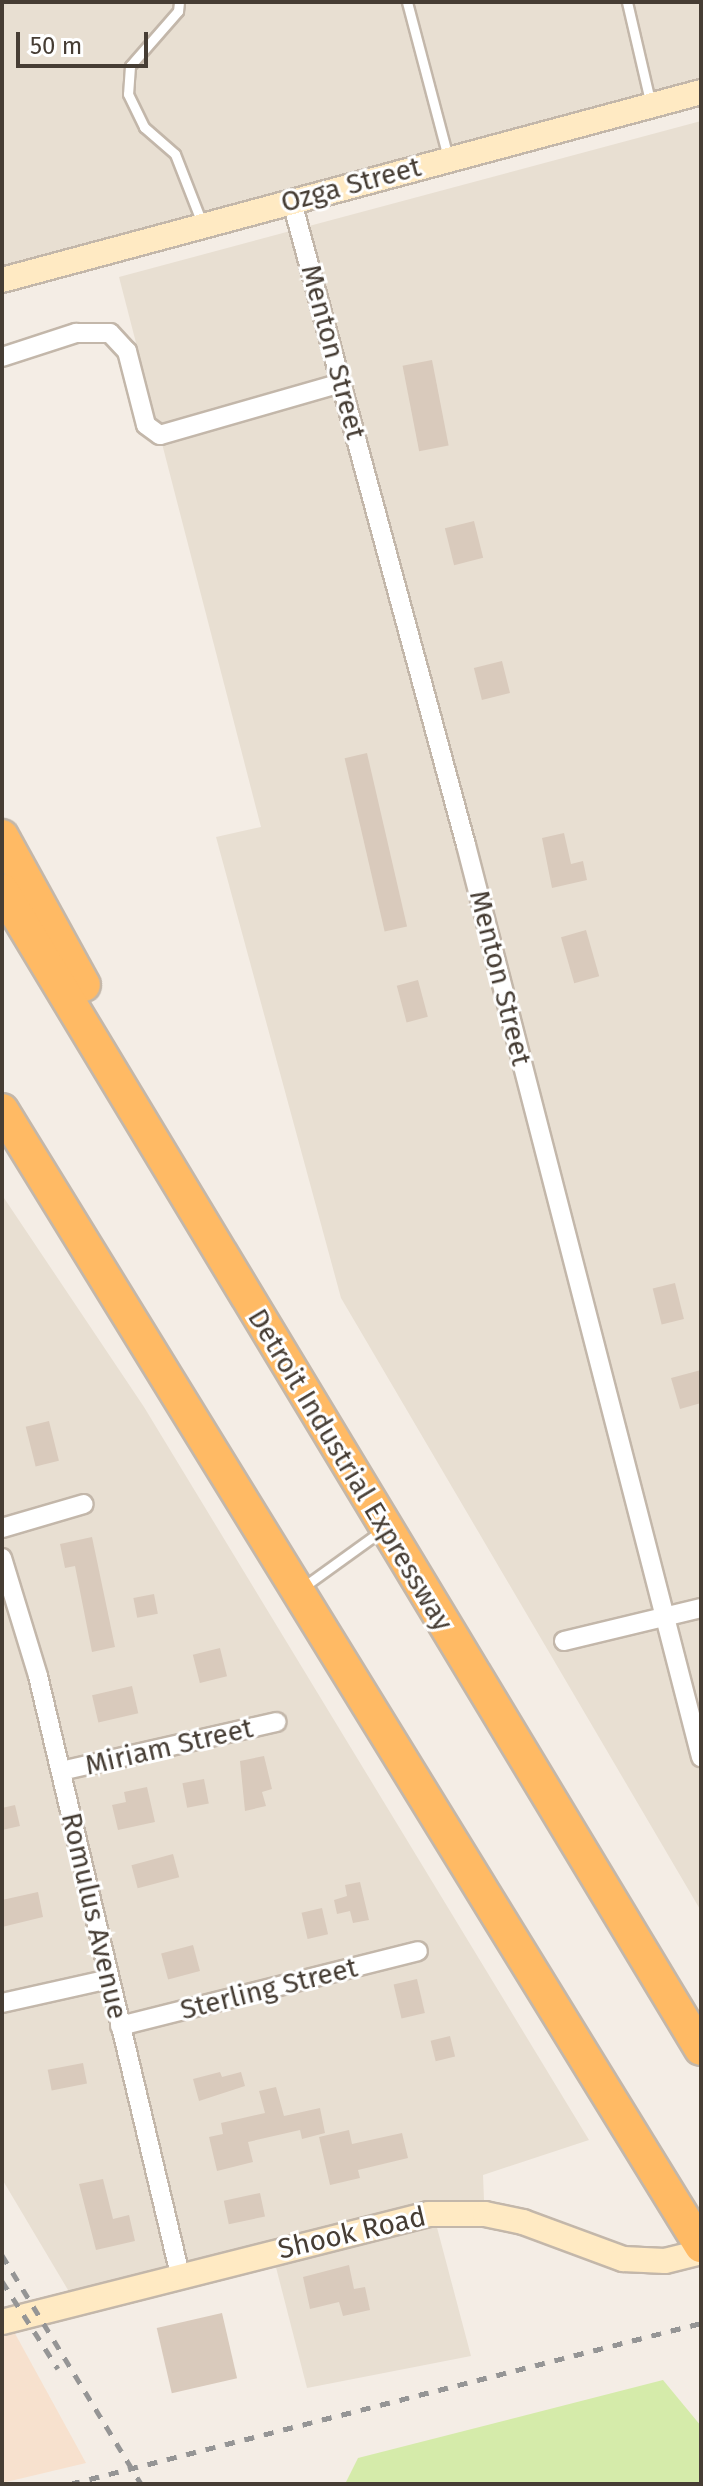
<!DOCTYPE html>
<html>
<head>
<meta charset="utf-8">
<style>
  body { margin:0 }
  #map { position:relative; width:703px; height:2486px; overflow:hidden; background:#f4ede5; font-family:"Fira Sans",sans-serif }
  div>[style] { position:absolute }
  .residential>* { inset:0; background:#e8dfd2 }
  .commercial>* { inset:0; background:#f7e1ce }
  .green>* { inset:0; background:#d5ebaa }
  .building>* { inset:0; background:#d9cabc; transform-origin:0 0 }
  .roads { filter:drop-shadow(2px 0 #c3b7aa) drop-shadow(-2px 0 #c3b7aa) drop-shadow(0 2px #c3b7aa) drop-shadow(0 -2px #c3b7aa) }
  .lane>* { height:9px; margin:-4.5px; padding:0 4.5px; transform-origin:4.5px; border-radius:4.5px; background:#fff }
  .street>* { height:18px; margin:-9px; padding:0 9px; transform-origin:9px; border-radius:9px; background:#fff }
  .secondary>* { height:24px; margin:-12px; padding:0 12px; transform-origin:12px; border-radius:12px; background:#ffeac3 }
  .highway>* { height:32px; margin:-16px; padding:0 16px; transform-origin:16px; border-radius:16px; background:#ffba64 }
  .rail>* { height:5px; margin-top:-2.5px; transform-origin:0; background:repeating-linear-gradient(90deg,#959595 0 10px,transparent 0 20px) }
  span { translate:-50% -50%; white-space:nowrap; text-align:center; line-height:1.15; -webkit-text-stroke:6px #fff; paint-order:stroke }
  .street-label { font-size:28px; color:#463d34 }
  .frame { position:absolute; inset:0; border:4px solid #463d34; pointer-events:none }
  .scale { position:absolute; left:16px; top:32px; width:132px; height:36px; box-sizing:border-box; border:4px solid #463d34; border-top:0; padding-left:10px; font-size:24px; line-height:28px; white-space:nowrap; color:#463d34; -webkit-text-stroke:6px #fff; paint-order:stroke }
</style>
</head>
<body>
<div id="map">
  <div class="residential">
    <div style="clip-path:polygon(2px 2px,701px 2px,701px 83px,2px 269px)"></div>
    <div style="clip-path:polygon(701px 121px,701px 1911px,341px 1298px,216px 837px,261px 827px,119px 277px)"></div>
    <div style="clip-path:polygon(2px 1195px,144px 1407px,589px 2140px,483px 2175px,484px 2200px,430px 2201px,471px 2356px,307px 2388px,270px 2244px,71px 2295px,2px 2179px)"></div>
  </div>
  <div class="commercial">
    <div style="clip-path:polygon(12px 2328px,86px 2463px,2px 2483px,2px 2331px)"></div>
  </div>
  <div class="green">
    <div style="clip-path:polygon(663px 2380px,701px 2426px,701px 2484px,345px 2484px,358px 2458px)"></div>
  </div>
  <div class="building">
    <div style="left:432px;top:360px;width:87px;height:30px;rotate:79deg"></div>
    <div style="left:474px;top:521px;width:38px;height:30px;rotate:76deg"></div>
    <div style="left:502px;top:661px;width:33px;height:29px;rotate:76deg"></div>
    <div style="left:367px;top:753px;width:178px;height:23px;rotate:77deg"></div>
    <div style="clip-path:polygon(564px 833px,571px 864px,583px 861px,587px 880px,552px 888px,542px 838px)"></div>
    <div style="left:586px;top:930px;width:48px;height:26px;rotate:74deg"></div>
    <div style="left:418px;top:980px;width:38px;height:22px;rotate:75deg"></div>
    <div style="left:675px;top:1283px;width:37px;height:23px;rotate:76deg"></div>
    <div style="clip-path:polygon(701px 1370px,701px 1403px,680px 1409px,671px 1378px)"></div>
    <div style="left:49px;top:1421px;width:41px;height:24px;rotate:76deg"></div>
    <div style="clip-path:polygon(92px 1537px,115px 1647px,92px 1652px,75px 1566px,65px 1568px,60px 1544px)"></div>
    <div style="left:154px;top:1594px;width:20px;height:21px;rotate:79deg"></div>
    <div style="left:220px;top:1648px;width:29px;height:28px;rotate:76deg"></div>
    <div style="left:132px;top:1686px;width:28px;height:41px;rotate:77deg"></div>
    <div style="clip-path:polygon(264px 1756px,272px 1789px,262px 1792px,266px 1806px,245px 1811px,240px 1761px)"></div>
    <div style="left:204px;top:1779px;width:25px;height:22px;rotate:79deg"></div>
    <div style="clip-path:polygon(147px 1787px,155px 1822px,118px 1830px,112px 1805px,126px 1802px,124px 1792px)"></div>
    <div style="clip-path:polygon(15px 1805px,20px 1826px,2px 1830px,2px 1808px)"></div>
    <div style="left:173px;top:1854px;width:24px;height:43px;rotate:75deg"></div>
    <div style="clip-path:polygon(360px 1882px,369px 1920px,353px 1923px,350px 1911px,337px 1914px,334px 1900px,347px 1896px,345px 1885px)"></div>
    <div style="clip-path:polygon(38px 1892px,43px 1917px,2px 1927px,2px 1900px)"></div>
    <div style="left:322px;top:1908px;width:27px;height:21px;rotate:77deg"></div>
    <div style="left:193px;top:1945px;width:27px;height:33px;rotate:75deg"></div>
    <div style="left:417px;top:1979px;width:35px;height:24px;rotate:77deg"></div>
    <div style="left:450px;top:2036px;width:21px;height:20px;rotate:76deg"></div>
    <div style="left:83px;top:2063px;width:21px;height:36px;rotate:79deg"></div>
    <div style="clip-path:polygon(220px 2072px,222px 2077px,241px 2072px,245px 2086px,199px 2101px,193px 2079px)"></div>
    <div style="clip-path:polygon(276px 2087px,284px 2116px,320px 2108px,325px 2133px,302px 2139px,300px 2130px,248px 2142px,253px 2162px,217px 2171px,209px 2137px,223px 2134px,221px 2123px,265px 2113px,259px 2091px)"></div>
    <div style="clip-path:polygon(349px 2130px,352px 2144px,402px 2133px,408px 2158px,358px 2170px,360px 2178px,330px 2185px,319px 2137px)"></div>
    <div style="clip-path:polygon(103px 2179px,113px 2219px,129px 2215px,135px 2241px,96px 2250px,79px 2184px)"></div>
    <div style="left:260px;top:2193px;width:24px;height:37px;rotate:78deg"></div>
    <div style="clip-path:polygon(349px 2265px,354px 2289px,365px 2287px,370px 2310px,343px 2316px,339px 2302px,310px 2309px,303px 2277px)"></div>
    <div style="left:222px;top:2313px;width:67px;height:67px;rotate:77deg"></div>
  </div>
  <div class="roads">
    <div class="lane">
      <div style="left:179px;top:2px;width:9px;rotate:96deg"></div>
      <div style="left:178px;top:11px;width:73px;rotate:131.1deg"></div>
      <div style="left:130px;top:66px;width:28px;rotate:94deg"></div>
      <div style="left:128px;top:94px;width:37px;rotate:64deg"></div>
      <div style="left:144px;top:127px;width:41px;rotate:41.1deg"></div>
      <div style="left:175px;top:154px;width:77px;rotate:68.7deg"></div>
      <div style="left:407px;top:2px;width:160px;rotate:75.2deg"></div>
      <div style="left:627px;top:2px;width:106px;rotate:76.9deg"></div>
      <div style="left:302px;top:1588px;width:97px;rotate:-35.8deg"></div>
    </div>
    <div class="street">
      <div style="left:292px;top:202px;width:666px;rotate:74.86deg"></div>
      <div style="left:466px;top:845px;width:942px;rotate:75.55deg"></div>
      <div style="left:2px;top:357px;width:78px;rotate:-18deg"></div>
      <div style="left:76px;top:333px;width:34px"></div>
      <div style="left:110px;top:333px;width:25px;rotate:47deg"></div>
      <div style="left:127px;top:351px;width:76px;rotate:75.6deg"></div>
      <div style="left:146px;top:425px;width:17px;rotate:36deg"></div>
      <div style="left:160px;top:435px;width:188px;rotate:-16deg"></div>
      <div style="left:2px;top:1528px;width:85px;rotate:-16.3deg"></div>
      <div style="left:2px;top:1558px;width:123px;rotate:73deg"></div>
      <div style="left:38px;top:1676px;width:616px;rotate:76.66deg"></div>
      <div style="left:564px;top:1641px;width:141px;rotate:-13.5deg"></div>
      <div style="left:61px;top:1771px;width:221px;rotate:-12.8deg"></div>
      <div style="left:2px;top:2003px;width:110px;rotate:-12.6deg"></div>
      <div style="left:120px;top:2026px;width:307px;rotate:-14.1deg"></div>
    </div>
    <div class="secondary">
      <div style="left:2px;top:280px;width:724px;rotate:-15.05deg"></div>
      <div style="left:2px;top:2322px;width:439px;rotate:-14.2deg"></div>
      <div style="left:428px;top:2214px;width:57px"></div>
      <div style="left:485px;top:2214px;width:39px;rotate:12deg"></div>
      <div style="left:523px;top:2222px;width:107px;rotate:20.3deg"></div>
      <div style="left:623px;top:2259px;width:42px;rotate:2.7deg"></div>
      <div style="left:665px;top:2261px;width:37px;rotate:-14deg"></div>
    </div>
    <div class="highway">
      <div style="left:2px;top:836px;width:170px;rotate:61.2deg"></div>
      <div style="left:2px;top:890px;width:1353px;rotate:58.91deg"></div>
      <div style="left:2px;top:1110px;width:1334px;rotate:58.4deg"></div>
    </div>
  </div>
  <div class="rail">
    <div style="left:2px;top:2255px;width:268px;rotate:58.7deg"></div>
    <div style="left:2px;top:2281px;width:104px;rotate:57.5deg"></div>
    <div style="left:70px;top:2484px;width:651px;rotate:-14.31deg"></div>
  </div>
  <div class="street-label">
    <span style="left:351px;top:185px;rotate:-15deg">Ozga Street</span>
    <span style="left:333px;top:352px;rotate:75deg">Menton Street</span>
    <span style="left:500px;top:978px;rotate:76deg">Menton Street</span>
    <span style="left:350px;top:1470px;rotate:59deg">Detroit Industrial Expressway</span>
    <span style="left:169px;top:1747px;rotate:-13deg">Miriam Street</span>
    <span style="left:94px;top:1916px;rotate:77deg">Romulus Avenue</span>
    <span style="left:269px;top:1989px;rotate:-14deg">Sterling Street</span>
    <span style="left:352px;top:2233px;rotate:-13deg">Shook Road</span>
  </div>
  <div class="frame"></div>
  <div class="scale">50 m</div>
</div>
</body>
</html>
